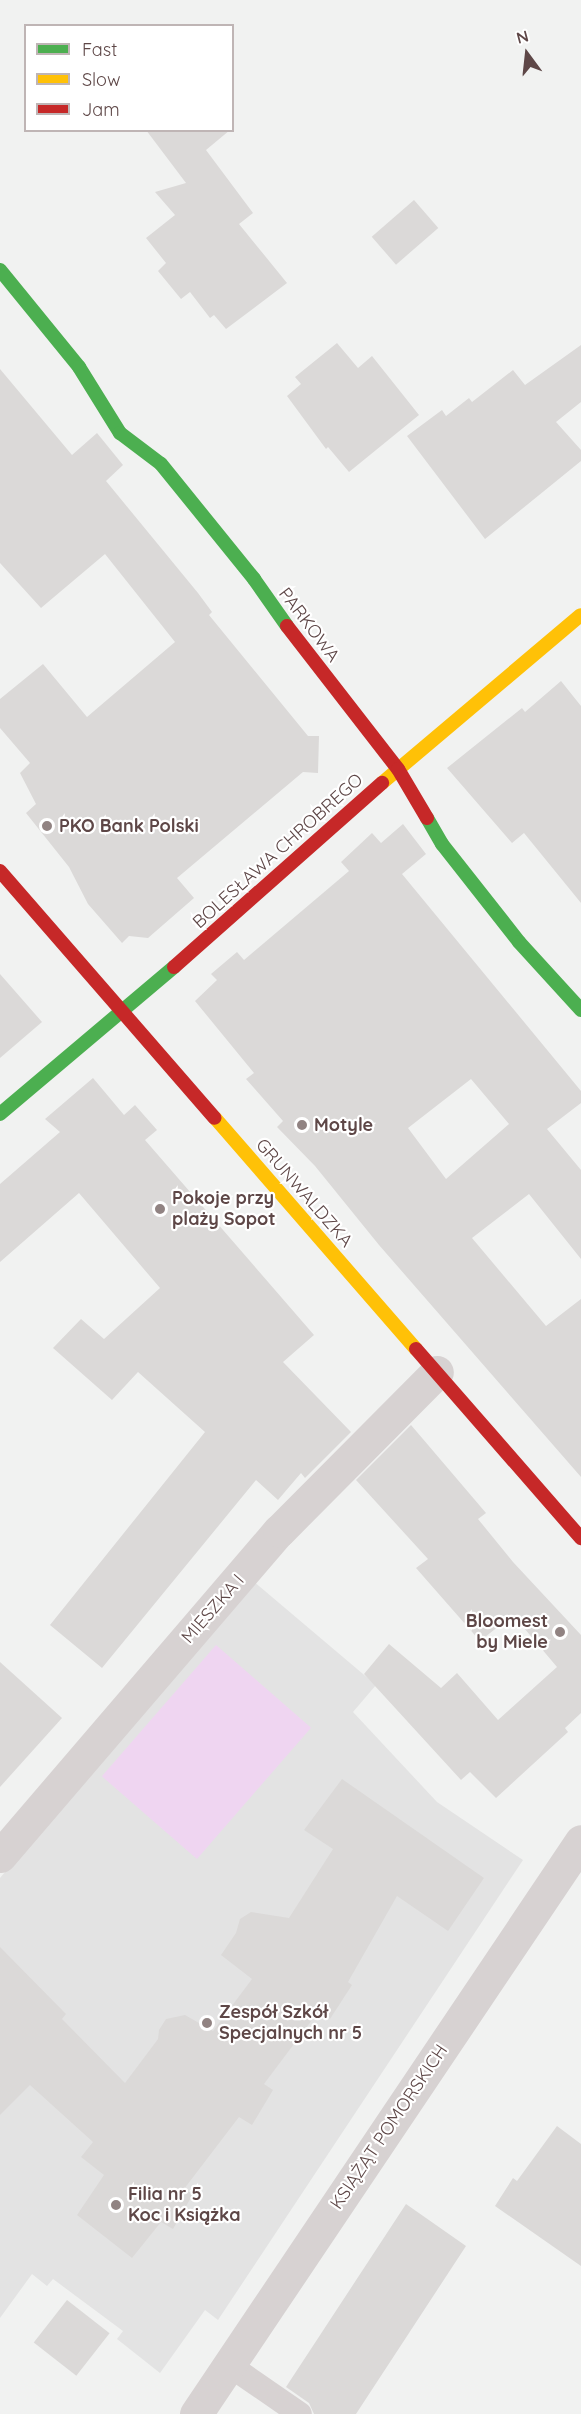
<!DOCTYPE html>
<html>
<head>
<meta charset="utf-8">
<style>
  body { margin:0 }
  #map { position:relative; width:581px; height:2414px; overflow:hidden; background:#f1f2f1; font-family:Quicksand,sans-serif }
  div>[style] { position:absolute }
  .education>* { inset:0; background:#e3e3e3 }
  .green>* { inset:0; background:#efd5f1; transform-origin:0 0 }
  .building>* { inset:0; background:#dbd9d8; transform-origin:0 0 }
  .lane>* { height:24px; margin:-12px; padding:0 12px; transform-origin:12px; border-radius:12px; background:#d7d2d2 }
  .street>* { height:33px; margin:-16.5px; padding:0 16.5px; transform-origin:16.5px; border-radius:16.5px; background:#d7d2d2 }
  .fast>* { height:14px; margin:-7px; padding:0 7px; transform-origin:7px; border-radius:7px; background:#4caf50 }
  .slow>* { height:14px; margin:-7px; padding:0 7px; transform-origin:7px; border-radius:7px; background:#ffc107 }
  .jam>* { height:14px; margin:-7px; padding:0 7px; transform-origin:7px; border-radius:7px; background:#c62828 }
  .dots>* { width:16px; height:16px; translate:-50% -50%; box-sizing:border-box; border:3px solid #fff; border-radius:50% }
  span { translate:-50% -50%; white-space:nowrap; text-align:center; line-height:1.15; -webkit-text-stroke:4.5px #fff; paint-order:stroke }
  .street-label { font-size:18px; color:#5e4747 }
  .poi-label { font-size:18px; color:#5e4747; font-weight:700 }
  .left { translate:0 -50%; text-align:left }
  .right { translate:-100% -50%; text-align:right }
  .legend { position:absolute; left:24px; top:24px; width:210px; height:108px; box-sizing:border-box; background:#fff; border:2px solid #bfb5b5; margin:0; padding:8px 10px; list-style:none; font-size:18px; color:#5e4747 }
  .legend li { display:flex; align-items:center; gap:12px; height:30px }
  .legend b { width:30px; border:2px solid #bfb5b5 }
  .north { position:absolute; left:497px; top:24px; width:60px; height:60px; -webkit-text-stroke:4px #fff; paint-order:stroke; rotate:345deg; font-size:16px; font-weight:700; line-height:24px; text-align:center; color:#5e4747 }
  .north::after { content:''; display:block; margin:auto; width:21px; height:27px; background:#5e4747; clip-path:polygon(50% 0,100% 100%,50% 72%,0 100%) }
</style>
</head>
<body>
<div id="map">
  <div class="education">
    <div style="clip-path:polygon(253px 1581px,376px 1685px,353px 1712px,437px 1802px,523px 1860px,218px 2320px,205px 2310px,160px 2373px,117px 2339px,123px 2331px,53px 2279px,47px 2286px,32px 2274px,0 2318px,0 1878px)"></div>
  </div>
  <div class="green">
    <div style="left:216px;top:1645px;width:126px;height:174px;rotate:41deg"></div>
  </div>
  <div class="building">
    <div style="clip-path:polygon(146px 130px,230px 130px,206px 150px,253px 213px,239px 224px,287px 283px,226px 329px,214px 315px,210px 318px,190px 292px,181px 299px,158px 271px,166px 263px,146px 238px,175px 215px,155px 192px,186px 183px)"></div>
    <div style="left:414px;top:200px;width:37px;height:56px;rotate:49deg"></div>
    <div style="clip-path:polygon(337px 343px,358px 368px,372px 356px,419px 415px,349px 472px,328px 447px,326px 449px,287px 396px,301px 384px,295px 377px)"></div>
    <div style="clip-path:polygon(581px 345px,581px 402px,556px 422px,581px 450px,581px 461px,485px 539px,407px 436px,442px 410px,446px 416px,469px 398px,472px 402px,513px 370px,525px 385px)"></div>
    <div style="clip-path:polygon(0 369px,72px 455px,97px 433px,123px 465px,106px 481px,198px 593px,212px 612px,209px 615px,308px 736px,319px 736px,318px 773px,303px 772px,177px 878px,194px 898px,148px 938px,129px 936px,122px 943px,88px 904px,69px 867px,26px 813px,36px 804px,20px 773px,30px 763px,0 728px,0 699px,43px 664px,87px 717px,175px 642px,105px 554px,41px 608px,0 563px)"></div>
    <div style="clip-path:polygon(561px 681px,581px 706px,581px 903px,524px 833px,512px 843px,447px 768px,522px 708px,525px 712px)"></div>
    <div style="clip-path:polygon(evenodd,403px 824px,426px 854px,402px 874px,581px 1091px,581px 1103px,547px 1129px,581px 1170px,581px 1259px,529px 1194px,472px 1238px,546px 1326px,581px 1299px,581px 1477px,379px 1245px,315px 1166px,277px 1127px,283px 1121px,246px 1079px,254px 1073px,195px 1001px,217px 980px,211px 974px,237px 952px,244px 960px,349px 871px,341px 862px,372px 833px,381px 843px,403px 824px,471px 1079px,509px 1124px,446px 1179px,408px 1128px,471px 1079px)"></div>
    <div style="clip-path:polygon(0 974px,42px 1022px,0 1058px)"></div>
    <div style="clip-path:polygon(93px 1078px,124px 1115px,135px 1105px,157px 1130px,145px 1140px,314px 1335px,283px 1362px,351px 1432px,305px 1478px,301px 1473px,278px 1500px,256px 1480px,102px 1668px,50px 1625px,205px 1432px,138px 1372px,112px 1400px,53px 1348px,81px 1319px,104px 1339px,160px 1288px,79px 1193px,0 1262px,0 1184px,60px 1132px,45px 1119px)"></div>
    <div style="clip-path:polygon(411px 1425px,486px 1513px,478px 1519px,513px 1562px,581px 1635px,581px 1713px,565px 1728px,568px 1732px,496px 1798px,470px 1772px,461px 1780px,364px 1674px,389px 1644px,441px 1688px,457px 1673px,498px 1720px,557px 1667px,513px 1615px,480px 1641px,416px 1568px,428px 1559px,356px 1480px)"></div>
    <div style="clip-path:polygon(0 1662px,62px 1718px,0 1787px)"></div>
    <div style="clip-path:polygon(342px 1779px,484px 1878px,448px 1931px,397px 1896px,348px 1982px,352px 1985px,330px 2019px,318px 2012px,264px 2084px,273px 2090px,252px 2125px,239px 2117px,184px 2189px,193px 2194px,173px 2229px,161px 2222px,132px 2258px,77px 2215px,104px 2175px,81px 2157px,93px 2142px,30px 2085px,0 2115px,0 1947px,66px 2014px,62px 2019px,125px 2083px,158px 2039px,159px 2030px,166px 2019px,185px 2015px,213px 2031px,252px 1979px,221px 1955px,236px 1933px,240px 1919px,251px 1912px,289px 1918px,333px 1849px,304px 1830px)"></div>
    <div style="clip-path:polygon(557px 2126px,581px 2144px,581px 2266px,495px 2206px,513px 2178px,517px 2181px)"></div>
    <div style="clip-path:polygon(406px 2204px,466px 2246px,356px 2414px,314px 2414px,309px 2403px,286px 2387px)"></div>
    <div style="left:67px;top:2300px;width:54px;height:54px;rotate:38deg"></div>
  </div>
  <div class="lane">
    <div style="left:229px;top:2365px;width:86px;rotate:34.6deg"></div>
  </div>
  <div class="street">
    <div style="left:0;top:1856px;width:428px;rotate:-49.4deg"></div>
    <div style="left:279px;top:1531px;width:224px;rotate:-45.2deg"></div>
    <div style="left:196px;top:2414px;width:690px;rotate:-56.1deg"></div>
  </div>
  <div class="fast">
    <div style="left:0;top:270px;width:125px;rotate:50.8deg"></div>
    <div style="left:79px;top:367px;width:78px;rotate:58.2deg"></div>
    <div style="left:120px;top:433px;width:51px;rotate:37.1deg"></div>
    <div style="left:161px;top:464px;width:148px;rotate:51deg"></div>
    <div style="left:254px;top:579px;width:57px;rotate:54.9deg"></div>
    <div style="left:427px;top:818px;width:30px;rotate:60deg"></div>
    <div style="left:442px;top:844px;width:125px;rotate:51.8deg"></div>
    <div style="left:519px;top:942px;width:92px;rotate:47.6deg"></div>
    <div style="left:0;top:1114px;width:228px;rotate:-40.2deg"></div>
  </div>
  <div class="slow">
    <div style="left:382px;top:783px;width:260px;rotate:-40.2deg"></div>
    <div style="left:215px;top:1118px;width:306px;rotate:49deg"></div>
  </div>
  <div class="jam">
    <div style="left:287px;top:626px;width:181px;rotate:52.2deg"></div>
    <div style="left:398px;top:769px;width:57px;rotate:59.4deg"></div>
    <div style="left:0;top:871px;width:327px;rotate:49deg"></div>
    <div style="left:174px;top:967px;width:278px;rotate:-41.5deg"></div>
    <div style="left:416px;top:1349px;width:251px;rotate:48.9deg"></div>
  </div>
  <div class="dots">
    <div style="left:47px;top:826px;background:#918382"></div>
    <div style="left:302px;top:1125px;background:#918382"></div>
    <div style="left:160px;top:1209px;background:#918382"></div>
    <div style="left:560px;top:1632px;background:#918382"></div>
    <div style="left:207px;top:2023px;background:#918382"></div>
    <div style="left:116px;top:2205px;background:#918382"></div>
  </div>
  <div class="street-label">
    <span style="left:309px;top:625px;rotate:53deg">PARKOWA</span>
    <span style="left:278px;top:851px;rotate:-42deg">BOLESŁAWA CHROBREGO</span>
    <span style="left:304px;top:1193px;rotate:49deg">GRUNWALDZKA</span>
    <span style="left:213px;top:1609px;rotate:-49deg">MIESZKA I</span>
    <span style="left:389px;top:2127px;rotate:-56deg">KSIĄŻĄT POMORSKICH</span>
  </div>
  <div class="poi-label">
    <span class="left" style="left:59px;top:826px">PKO Bank Polski</span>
    <span class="left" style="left:314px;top:1125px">Motyle</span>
    <span class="left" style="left:172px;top:1209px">Pokoje przy<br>plaży Sopot</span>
    <span class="right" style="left:548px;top:1632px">Bloomest<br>by Miele</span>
    <span class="left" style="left:219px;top:2023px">Zespół Szkół<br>Specjalnych nr 5</span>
    <span class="left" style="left:128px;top:2205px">Filia nr 5<br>Koc i Książka</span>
  </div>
  <ul class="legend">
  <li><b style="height:8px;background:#4caf50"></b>Fast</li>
  <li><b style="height:8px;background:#ffc107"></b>Slow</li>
  <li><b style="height:8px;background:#c62828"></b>Jam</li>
  </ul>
  <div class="north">N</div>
</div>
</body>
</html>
